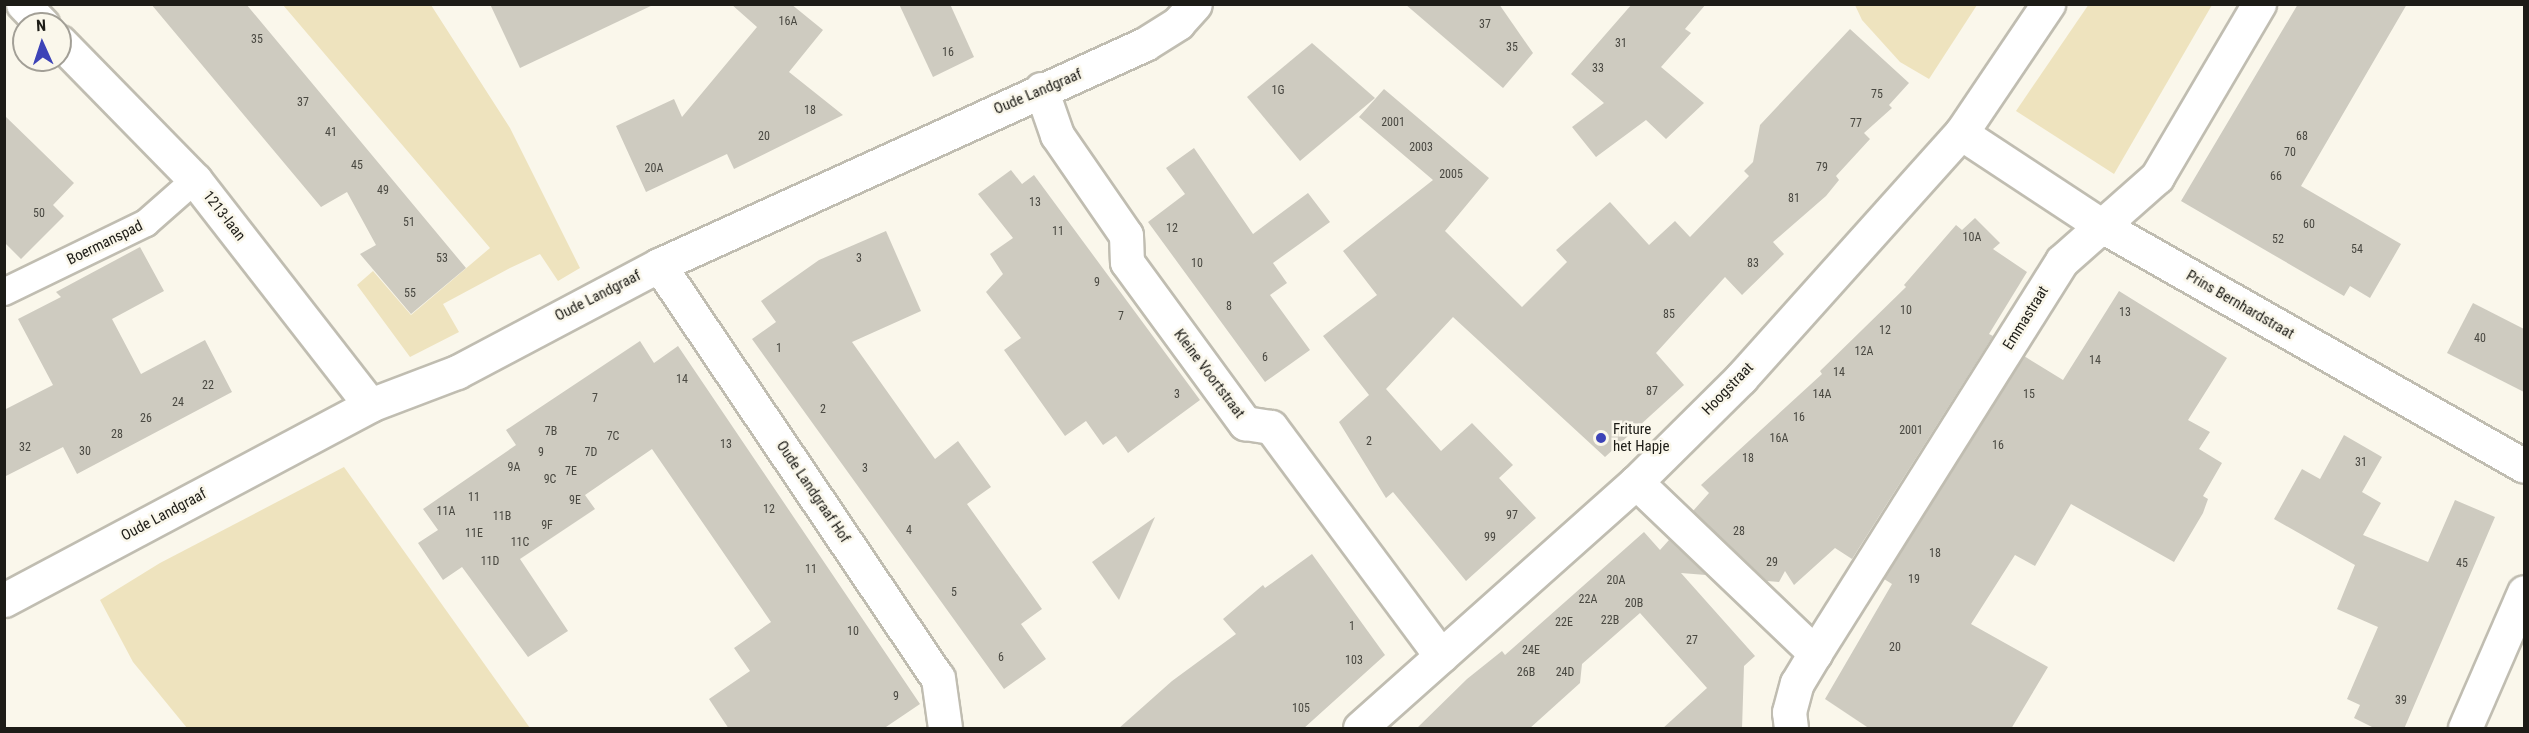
<!DOCTYPE html>
<html>
<head>
<meta charset="utf-8">
<style>
  body { margin:0 }
  #map { position:relative; width:2529px; height:733px; overflow:hidden; background:#faf7eb; font-family:"Roboto Condensed",sans-serif }
  div>[style] { position:absolute }
  .green>* { inset:0; background:#eee3be }
  .building>* { inset:0; background:#cecbc0 }
  .roads { filter:drop-shadow(2px 0 #c0bdb1) drop-shadow(-2px 0 #c0bdb1) drop-shadow(0 2px #c0bdb1) drop-shadow(0 -2px #c0bdb1) }
  .lane>* { height:26px; margin:-13px; padding:0 13px; transform-origin:13px; border-radius:13px; background:#fff }
  .street>* { height:33px; margin:-16.5px; padding:0 16.5px; transform-origin:16.5px; border-radius:16.5px; background:#fff }
  .secondary>* { height:33px; margin:-16.5px; padding:0 16.5px; transform-origin:16.5px; border-radius:16.5px; background:#fff }
  .dots>* { width:16px; height:16px; translate:-50% -50%; box-sizing:border-box; border:3px solid #faf7eb; border-radius:50% }
  span { translate:-50% -50%; white-space:nowrap; text-align:center; line-height:1.15; -webkit-text-stroke:5px #faf7eb; paint-order:stroke }
  .number-label { font-size:12px; color:#494841 }
  .number-label span { -webkit-text-stroke-width:0 }
  .street-label { font-size:15px; color:#1d1c17 }
  .poi-label { font-size:15px; color:#1d1c17 }
  .left { translate:0 -50%; text-align:left }
  .frame { position:absolute; inset:0; border:6px solid #1d1c17; pointer-events:none }
  .north { position:absolute; left:12px; top:12px; width:60px; height:60px; box-sizing:border-box; background:#faf7eb; border:2px solid #a29f96; border-radius:50%; rotate:357deg; font-size:16px; font-weight:700; line-height:24px; text-align:center; color:#1d1c17 }
  .north::after { content:''; display:block; margin:auto; width:21px; height:27px; background:#3d43b7; clip-path:polygon(50% 0,100% 100%,50% 72%,0 100%) }
</style>
</head>
<body>
<div id="map">
  <div class="green">
    <div style="clip-path:polygon(2089px 4px,2212px 5px,2114px 174px,2016px 111px)"></div>
    <div style="clip-path:polygon(283px 5px,431px 5px,510px 128px,580px 268px,558px 281px,540px 254px,510px 268px,443px 304px,459px 332px,410px 357px,357px 285px,373px 271px,411px 315px,490px 248px)"></div>
    <div style="clip-path:polygon(1855px 5px,1977px 5px,1929px 79px,1900px 62px,1862px 20px)"></div>
    <div style="clip-path:polygon(344px 467px,530px 728px,187px 728px,133px 662px,100px 600px,160px 563px)"></div>
  </div>
  <div class="building">
    <div style="clip-path:polygon(151px 4px,246px 4px,466px 268px,411px 314px,360px 254px,376px 245px,347px 192px,321px 207px)"></div>
    <div style="clip-path:polygon(490px 4px,655px 4px,520px 68px)"></div>
    <div style="clip-path:polygon(731px 4px,791px 4px,823px 30px,789px 72px,843px 115px,734px 169px,727px 154px,646px 192px,616px 126px,674px 99px,682px 117px,757px 27px)"></div>
    <div style="clip-path:polygon(899px 4px,950px 4px,974px 57px,933px 77px)"></div>
    <div style="clip-path:polygon(1405px 4px,1499px 4px,1533px 53px,1503px 88px)"></div>
    <div style="clip-path:polygon(1632px 4px,1706px 4px,1685px 29px,1691px 33px,1661px 67px,1704px 103px,1666px 139px,1646px 120px,1596px 157px,1572px 127px,1604px 103px,1571px 74px)"></div>
    <div style="clip-path:polygon(2298px 4px,2407px 4px,2301px 186px,2401px 244px,2370px 298px,2350px 286px,2344px 296px,2181px 201px)"></div>
    <div style="clip-path:polygon(1850px 29px,1909px 83px,1889px 105px,1892px 108px,1864px 133px,1870px 139px,1836px 176px,1839px 180px,1826px 196px,1773px 242px,1784px 254px,1742px 295px,1725px 277px,1656px 353px,1684px 385px,1605px 457px,1453px 317px,1386px 389px,1441px 451px,1472px 423px,1513px 465px,1499px 478px,1536px 518px,1466px 581px,1393px 492px,1386px 498px,1339px 422px,1369px 395px,1323px 336px,1377px 295px,1343px 251px,1433px 180px,1359px 117px,1384px 89px,1489px 178px,1445px 231px,1522px 307px,1567px 262px,1556px 250px,1610px 202px,1649px 245px,1675px 221px,1690px 237px,1749px 176px,1744px 171px,1753px 162px,1760px 125px)"></div>
    <div style="clip-path:polygon(1312px 43px,1375px 98px,1300px 161px,1247px 97px)"></div>
    <div style="clip-path:polygon(4px 115px,74px 183px,53px 205px,64px 216px,21px 259px,4px 242px)"></div>
    <div style="clip-path:polygon(1194px 148px,1253px 234px,1308px 193px,1330px 222px,1273px 263px,1287px 283px,1270px 295px,1310px 350px,1265px 382px,1148px 222px,1185px 194px,1166px 168px)"></div>
    <div style="clip-path:polygon(1011px 170px,1022px 184px,1034px 175px,1200px 400px,1128px 453px,1116px 436px,1103px 445px,1086px 421px,1065px 436px,1004px 350px,1021px 338px,986px 292px,1003px 274px,990px 254px,1013px 238px,978px 194px)"></div>
    <div style="clip-path:polygon(1975px 218px,2000px 243px,1993px 249px,2027px 272px,1989px 334px,1993px 336px,1852px 559px,1835px 548px,1794px 585px,1785px 571px,1779px 582px,1767px 581px,1693px 511px,1709px 493px,1701px 485px,1822px 374px,1820px 371px,1906px 287px,1904px 285px,1956px 225px,1962px 230px)"></div>
    <div style="clip-path:polygon(886px 231px,921px 311px,852px 342px,935px 459px,958px 441px,991px 487px,967px 504px,1042px 609px,1021px 624px,1046px 659px,1004px 689px,752px 339px,776px 322px,761px 301px,819px 260px)"></div>
    <div style="clip-path:polygon(140px 247px,164px 291px,112px 319px,141px 374px,205px 340px,232px 392px,77px 474px,63px 447px,4px 477px,4px 410px,53px 385px,18px 319px,61px 297px,56px 292px)"></div>
    <div style="clip-path:polygon(2119px 291px,2227px 358px,2188px 420px,2210px 432px,2199px 449px,2222px 463px,2203px 496px,2208px 499px,2203px 513px,2174px 562px,2071px 504px,2035px 566px,2015px 555px,1971px 624px,2048px 667px,2011px 729px,1870px 729px,1825px 699px,1892px 584px,1884px 579px,2024px 356px,2063px 380px)"></div>
    <div style="clip-path:polygon(2473px 303px,2524px 329px,2524px 392px,2447px 353px)"></div>
    <div style="clip-path:polygon(640px 341px,654px 363px,678px 346px,920px 704px,883px 729px,729px 729px,709px 699px,750px 671px,734px 648px,771px 622px,652px 449px,585px 495px,595px 509px,520px 559px,568px 631px,528px 657px,462px 567px,443px 580px,418px 543px,438px 530px,423px 509px,516px 445px,506px 430px)"></div>
    <div style="clip-path:polygon(2344px 435px,2382px 457px,2362px 492px,2381px 503px,2363px 535px,2428px 562px,2455px 500px,2495px 517px,2404px 729px,2376px 729px,2354px 718px,2360px 705px,2347px 699px,2378px 627px,2337px 609px,2355px 565px,2274px 519px,2302px 469px,2320px 479px)"></div>
    <div style="clip-path:polygon(1155px 517px,1119px 600px,1092px 562px)"></div>
    <div style="clip-path:polygon(1644px 532px,1660px 550px,1669px 540px,1706px 575px,1681px 573px,1755px 656px,1744px 666px,1742px 729px,1662px 729px,1707px 688px,1640px 613px,1582px 664px,1580px 683px,1529px 729px,1416px 729px,1467px 679px,1502px 651px,1505px 655px)"></div>
    <div style="clip-path:polygon(1312px 554px,1385px 655px,1303px 729px,1118px 729px,1172px 681px,1236px 634px,1223px 619px,1263px 585px,1265px 588px)"></div>
  </div>
  <div class="roads">
    <div class="lane">
      <div style="left:4px;top:292px;width:158px;rotate:-25.9deg"></div>
      <div style="left:146px;top:223px;width:65px;rotate:-41.3deg"></div>
    </div>
    <div class="street">
      <div style="left:23px;top:4px;width:28px;rotate:46deg"></div>
      <div style="left:60px;top:42px;width:193px;rotate:45.6deg"></div>
      <div style="left:195px;top:180px;width:285px;rotate:52.1deg"></div>
      <div style="left:1041px;top:89px;width:49px;rotate:70.8deg"></div>
      <div style="left:1057px;top:135px;width:121px;rotate:55.4deg"></div>
      <div style="left:1126px;top:235px;width:27px;rotate:88deg"></div>
      <div style="left:1127px;top:262px;width:200px;rotate:53.8deg"></div>
      <div style="left:1245px;top:423px;width:26px;rotate:9deg"></div>
      <div style="left:1271px;top:427px;width:285px;rotate:53.4deg"></div>
      <div style="left:1961px;top:133px;width:169px;rotate:33.4deg"></div>
      <div style="left:2102px;top:226px;width:485px;rotate:29.6deg"></div>
      <div style="left:659px;top:265px;width:498px;rotate:56deg"></div>
      <div style="left:938px;top:678px;width:50px;rotate:82deg"></div>
      <div style="left:1636px;top:482px;width:248px;rotate:43.7deg"></div>
      <div style="left:4px;top:600px;width:415px;rotate:-28deg"></div>
      <div style="left:370px;top:405px;width:93px;rotate:-20.8deg"></div>
      <div style="left:457px;top:372px;width:229px;rotate:-27.9deg"></div>
      <div style="left:659px;top:265px;width:534px;rotate:-24.45deg"></div>
      <div style="left:1145px;top:44px;width:39px;rotate:-32deg"></div>
      <div style="left:1178px;top:23px;width:25px;rotate:-48deg"></div>
      <div style="left:1791px;top:728px;width:16px;rotate:-97deg"></div>
      <div style="left:1789px;top:712px;width:30px;rotate:-75deg"></div>
      <div style="left:1797px;top:683px;width:35px;rotate:-59deg"></div>
      <div style="left:1815px;top:653px;width:463px;rotate:-57.8deg"></div>
      <div style="left:2062px;top:261px;width:127px;rotate:-41.5deg"></div>
      <div style="left:2157px;top:177px;width:201px;rotate:-59.5deg"></div>
      <div style="left:2465px;top:728px;width:148px;rotate:-66.5deg"></div>
    </div>
    <div class="secondary">
      <div style="left:1360px;top:728px;width:370px;rotate:-41.7deg"></div>
      <div style="left:1636px;top:482px;width:148px;rotate:-44.7deg"></div>
      <div style="left:1741px;top:378px;width:329px;rotate:-48.1deg"></div>
      <div style="left:1961px;top:133px;width:156px;rotate:-56deg"></div>
    </div>
  </div>
  <div class="dots">
    <div style="left:1601px;top:438px;background:#3d43b7"></div>
  </div>
  <div class="number-label">
    <span style="left:788px;top:22px">16A</span>
    <span style="left:1485px;top:25px">37</span>
    <span style="left:257px;top:40px">35</span>
    <span style="left:1621px;top:44px">31</span>
    <span style="left:1512px;top:48px">35</span>
    <span style="left:948px;top:53px">16</span>
    <span style="left:1598px;top:69px">33</span>
    <span style="left:1278px;top:91px">1G</span>
    <span style="left:1877px;top:95px">75</span>
    <span style="left:303px;top:103px">37</span>
    <span style="left:810px;top:111px">18</span>
    <span style="left:1393px;top:123px">2001</span>
    <span style="left:1856px;top:124px">77</span>
    <span style="left:331px;top:133px">41</span>
    <span style="left:764px;top:137px">20</span>
    <span style="left:2302px;top:137px">68</span>
    <span style="left:1421px;top:148px">2003</span>
    <span style="left:2290px;top:153px">70</span>
    <span style="left:357px;top:166px">45</span>
    <span style="left:1822px;top:168px">79</span>
    <span style="left:654px;top:169px">20A</span>
    <span style="left:1451px;top:175px">2005</span>
    <span style="left:2276px;top:177px">66</span>
    <span style="left:383px;top:191px">49</span>
    <span style="left:1794px;top:199px">81</span>
    <span style="left:1035px;top:203px">13</span>
    <span style="left:39px;top:214px">50</span>
    <span style="left:409px;top:223px">51</span>
    <span style="left:2309px;top:225px">60</span>
    <span style="left:1172px;top:229px">12</span>
    <span style="left:1058px;top:232px">11</span>
    <span style="left:1972px;top:238px">10A</span>
    <span style="left:2278px;top:240px">52</span>
    <span style="left:2357px;top:250px">54</span>
    <span style="left:442px;top:259px">53</span>
    <span style="left:859px;top:259px">3</span>
    <span style="left:1197px;top:264px">10</span>
    <span style="left:1753px;top:264px">83</span>
    <span style="left:1097px;top:283px">9</span>
    <span style="left:410px;top:294px">55</span>
    <span style="left:1229px;top:307px">8</span>
    <span style="left:1906px;top:311px">10</span>
    <span style="left:2125px;top:313px">13</span>
    <span style="left:1669px;top:315px">85</span>
    <span style="left:1121px;top:317px">7</span>
    <span style="left:1885px;top:331px">12</span>
    <span style="left:2480px;top:339px">40</span>
    <span style="left:779px;top:349px">1</span>
    <span style="left:1864px;top:352px">12A</span>
    <span style="left:1265px;top:358px">6</span>
    <span style="left:2095px;top:361px">14</span>
    <span style="left:1839px;top:373px">14</span>
    <span style="left:682px;top:380px">14</span>
    <span style="left:208px;top:386px">22</span>
    <span style="left:1652px;top:392px">87</span>
    <span style="left:1177px;top:395px">3</span>
    <span style="left:1822px;top:395px">14A</span>
    <span style="left:2029px;top:395px">15</span>
    <span style="left:595px;top:399px">7</span>
    <span style="left:178px;top:403px">24</span>
    <span style="left:823px;top:410px">2</span>
    <span style="left:1799px;top:418px">16</span>
    <span style="left:146px;top:419px">26</span>
    <span style="left:1911px;top:431px">2001</span>
    <span style="left:551px;top:432px">7B</span>
    <span style="left:117px;top:435px">28</span>
    <span style="left:613px;top:437px">7C</span>
    <span style="left:1779px;top:439px">16A</span>
    <span style="left:1369px;top:442px">2</span>
    <span style="left:726px;top:445px">13</span>
    <span style="left:1998px;top:446px">16</span>
    <span style="left:25px;top:448px">32</span>
    <span style="left:85px;top:452px">30</span>
    <span style="left:541px;top:453px">9</span>
    <span style="left:591px;top:453px">7D</span>
    <span style="left:1748px;top:459px">18</span>
    <span style="left:2361px;top:463px">31</span>
    <span style="left:514px;top:468px">9A</span>
    <span style="left:865px;top:469px">3</span>
    <span style="left:571px;top:472px">7E</span>
    <span style="left:550px;top:480px">9C</span>
    <span style="left:474px;top:498px">11</span>
    <span style="left:575px;top:501px">9E</span>
    <span style="left:769px;top:510px">12</span>
    <span style="left:446px;top:512px">11A</span>
    <span style="left:1512px;top:516px">97</span>
    <span style="left:502px;top:517px">11B</span>
    <span style="left:547px;top:526px">9F</span>
    <span style="left:909px;top:531px">4</span>
    <span style="left:1739px;top:532px">28</span>
    <span style="left:474px;top:534px">11E</span>
    <span style="left:1490px;top:538px">99</span>
    <span style="left:520px;top:543px">11C</span>
    <span style="left:1935px;top:554px">18</span>
    <span style="left:490px;top:562px">11D</span>
    <span style="left:1772px;top:563px">29</span>
    <span style="left:2462px;top:564px">45</span>
    <span style="left:811px;top:570px">11</span>
    <span style="left:1914px;top:580px">19</span>
    <span style="left:1616px;top:581px">20A</span>
    <span style="left:954px;top:593px">5</span>
    <span style="left:1588px;top:600px">22A</span>
    <span style="left:1634px;top:604px">20B</span>
    <span style="left:1610px;top:621px">22B</span>
    <span style="left:1564px;top:623px">22E</span>
    <span style="left:1352px;top:627px">1</span>
    <span style="left:853px;top:632px">10</span>
    <span style="left:1692px;top:641px">27</span>
    <span style="left:1895px;top:648px">20</span>
    <span style="left:1531px;top:651px">24E</span>
    <span style="left:1001px;top:658px">6</span>
    <span style="left:1354px;top:661px">103</span>
    <span style="left:1526px;top:673px">26B</span>
    <span style="left:1565px;top:673px">24D</span>
    <span style="left:896px;top:697px">9</span>
    <span style="left:2401px;top:701px">39</span>
    <span style="left:1301px;top:709px">105</span>
  </div>
  <div class="street-label">
    <span style="left:1038px;top:92px;rotate:-23deg">Oude Landgraaf</span>
    <span style="left:224px;top:216px;rotate:52deg">1213-laan</span>
    <span style="left:105px;top:243px;rotate:-26deg">Boermanspad</span>
    <span style="left:598px;top:296px;rotate:-27deg">Oude Landgraaf</span>
    <span style="left:2240px;top:305px;rotate:30deg">Prins Bernhardstraat</span>
    <span style="left:2026px;top:318px;rotate:-58deg">Emmastraat</span>
    <span style="left:1209px;top:374px;rotate:53deg">Kleine Voortstraat</span>
    <span style="left:1728px;top:389px;rotate:-46deg">Hoogstraat</span>
    <span style="left:813px;top:492px;rotate:56deg">Oude Landgraaf Hof</span>
    <span style="left:164px;top:515px;rotate:-28deg">Oude Landgraaf</span>
  </div>
  <div class="poi-label">
    <span class="left" style="left:1613px;top:438px">Friture<br>het Hapje</span>
  </div>
  <div class="frame"></div>
  <div class="north">N</div>
</div>
</body>
</html>
